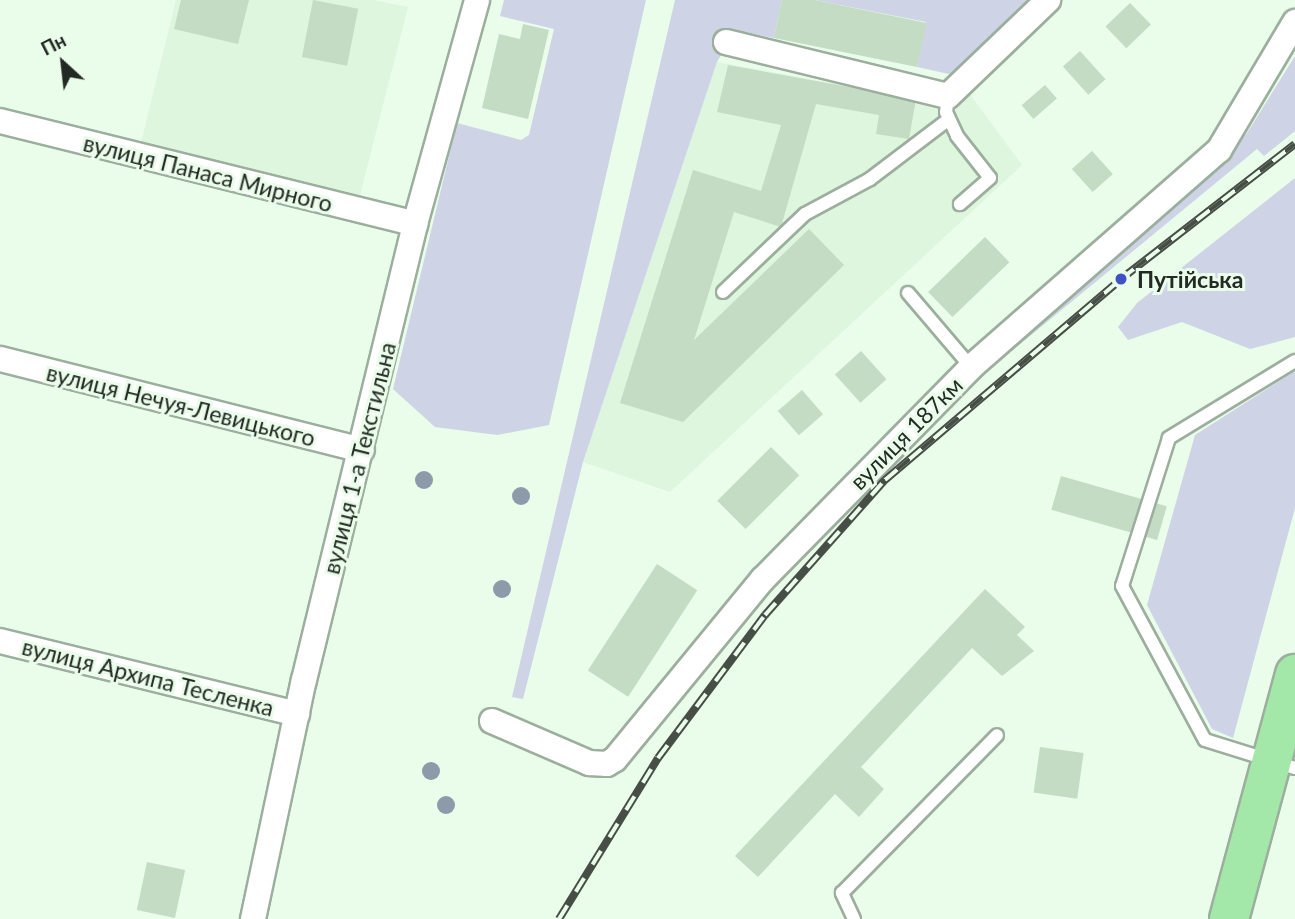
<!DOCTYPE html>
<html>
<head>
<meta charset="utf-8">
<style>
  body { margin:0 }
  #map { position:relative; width:1295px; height:919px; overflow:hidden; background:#eafcea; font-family:Lato,sans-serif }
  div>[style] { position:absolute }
  .built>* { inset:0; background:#ddf6dd }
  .green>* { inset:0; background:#ced3e6 }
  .building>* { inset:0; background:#c3dcc3; transform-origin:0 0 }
  .roads { filter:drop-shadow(2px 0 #9cae9d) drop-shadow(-2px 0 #9cae9d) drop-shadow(0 2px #9cae9d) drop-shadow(0 -2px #9cae9d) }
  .service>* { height:12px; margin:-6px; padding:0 6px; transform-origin:6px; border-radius:6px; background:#fff }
  .minor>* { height:24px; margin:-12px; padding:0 12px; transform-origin:12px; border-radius:12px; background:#fff }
  .primary>* { height:38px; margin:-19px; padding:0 19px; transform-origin:19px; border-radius:19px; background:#a3e8a9 }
  .rail>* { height:8px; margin-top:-4px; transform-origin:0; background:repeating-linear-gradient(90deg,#eafcea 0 16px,#464e46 0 32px); box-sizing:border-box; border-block:2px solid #464e46 }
  .trees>* { width:18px; height:18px; margin:-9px; border-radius:50%; background:#8c9aaa }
  .dots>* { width:19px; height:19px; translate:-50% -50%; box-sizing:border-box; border:4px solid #eafcea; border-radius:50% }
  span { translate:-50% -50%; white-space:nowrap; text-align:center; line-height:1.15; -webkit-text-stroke:6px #eafcea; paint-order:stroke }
  .street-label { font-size:23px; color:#232923 }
  .poi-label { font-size:23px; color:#232923; font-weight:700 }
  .left { translate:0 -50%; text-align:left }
  .north { position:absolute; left:28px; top:28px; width:70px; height:70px; -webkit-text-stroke:5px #eafcea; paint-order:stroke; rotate:333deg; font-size:19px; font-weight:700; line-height:28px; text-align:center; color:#232923 }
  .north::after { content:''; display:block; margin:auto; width:24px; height:32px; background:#232923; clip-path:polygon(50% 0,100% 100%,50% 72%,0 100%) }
</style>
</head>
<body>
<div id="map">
  <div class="built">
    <div style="clip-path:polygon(176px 0,373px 0,408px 7px,360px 195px,141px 143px)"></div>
    <div style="clip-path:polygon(717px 62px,916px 99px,966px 89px,1022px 165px,670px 492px,583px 462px)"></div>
  </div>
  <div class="green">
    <div style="clip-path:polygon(504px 0,646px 0,549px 425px,497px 435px,435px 427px,393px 389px,457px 123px,521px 140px,529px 135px,554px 29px,500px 16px)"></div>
    <div style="clip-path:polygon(675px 0,782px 0,774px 38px,735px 30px,717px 62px,583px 462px,523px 699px,512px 697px)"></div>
    <div style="clip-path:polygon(815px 0,1028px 0,958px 76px,917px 67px,926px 22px)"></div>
    <div style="clip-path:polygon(1295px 56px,1295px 131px,1264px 156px,1257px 149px,979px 378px,981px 368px,1215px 171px,1247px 133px)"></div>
    <div style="clip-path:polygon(1295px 178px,1295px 337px,1250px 349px,1182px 322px,1128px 340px,1118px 327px,1137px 303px)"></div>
    <div style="clip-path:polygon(1295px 371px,1295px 508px,1233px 738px,1212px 729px,1147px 605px,1195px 435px)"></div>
  </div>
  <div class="building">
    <div style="clip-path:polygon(181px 0,249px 0,238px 44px,174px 29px)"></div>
    <div style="left:313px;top:0;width:46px;height:58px;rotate:11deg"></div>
    <div style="clip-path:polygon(782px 0,815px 0,927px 23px,917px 67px,774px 38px)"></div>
    <div style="left:1130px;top:3px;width:30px;height:34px;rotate:46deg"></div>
    <div style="clip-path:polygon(523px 24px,549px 30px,528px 119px,482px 108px,499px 34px,520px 39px)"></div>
    <div style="left:1080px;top:51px;width:38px;height:23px;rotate:48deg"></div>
    <div style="clip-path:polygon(728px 65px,916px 99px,909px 139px,876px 134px,879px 115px,816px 104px,781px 227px,734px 212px,694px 340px,809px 229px,844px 265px,683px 422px,620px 403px,693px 170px,761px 191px,781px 125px,717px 112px)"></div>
    <div style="left:1045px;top:85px;width:18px;height:31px;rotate:49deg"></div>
    <div style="left:1092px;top:151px;width:31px;height:27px;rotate:48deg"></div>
    <div style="left:985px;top:237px;width:35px;height:79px;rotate:46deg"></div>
    <div style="left:861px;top:351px;width:38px;height:35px;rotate:48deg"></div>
    <div style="left:802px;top:390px;width:32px;height:32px;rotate:49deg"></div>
    <div style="left:771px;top:447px;width:40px;height:76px;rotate:45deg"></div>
    <div style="left:1061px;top:476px;width:110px;height:35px;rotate:16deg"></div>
    <div style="left:657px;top:564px;width:48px;height:127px;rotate:33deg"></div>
    <div style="clip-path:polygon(985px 589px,1025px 627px,1017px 635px,1034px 651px,1002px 676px,972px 648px,861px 767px,884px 789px,859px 817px,835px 794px,758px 877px,735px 856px)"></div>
    <div style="left:1040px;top:747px;width:44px;height:46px;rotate:8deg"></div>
    <div style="left:147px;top:862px;width:39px;height:49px;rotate:12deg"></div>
  </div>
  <div class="roads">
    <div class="service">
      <div style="left:948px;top:96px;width:16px;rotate:97deg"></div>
      <div style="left:946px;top:112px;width:26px;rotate:65deg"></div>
      <div style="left:957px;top:136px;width:53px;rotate:51.8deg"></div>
      <div style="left:990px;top:178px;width:40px;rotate:139deg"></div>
      <div style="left:723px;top:292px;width:113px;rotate:-43.6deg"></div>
      <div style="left:805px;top:214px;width:74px;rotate:-28.3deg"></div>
      <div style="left:870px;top:179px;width:99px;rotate:-37.2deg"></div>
      <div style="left:908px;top:293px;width:97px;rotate:49.6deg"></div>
      <div style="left:1295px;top:361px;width:148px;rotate:148.6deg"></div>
      <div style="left:1169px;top:438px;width:155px;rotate:107.6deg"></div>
      <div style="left:1122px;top:586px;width:175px;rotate:61.7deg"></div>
      <div style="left:1205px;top:740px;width:94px;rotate:17.3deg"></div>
      <div style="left:854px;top:919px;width:29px;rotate:-115deg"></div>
      <div style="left:842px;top:893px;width:221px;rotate:-45.5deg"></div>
    </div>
    <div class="minor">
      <div style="left:726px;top:42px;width:228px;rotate:13.7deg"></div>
      <div style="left:948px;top:96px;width:139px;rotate:-43.8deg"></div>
      <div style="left:0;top:121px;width:428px;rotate:13.9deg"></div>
      <div style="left:0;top:359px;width:373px;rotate:14.1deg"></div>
      <div style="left:0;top:641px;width:306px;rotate:13.8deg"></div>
      <div style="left:492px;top:721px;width:106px;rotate:23.4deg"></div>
      <div style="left:589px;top:763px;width:18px;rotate:3deg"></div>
      <div style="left:607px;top:764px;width:9px;rotate:-32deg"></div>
      <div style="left:615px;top:759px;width:233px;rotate:-50.6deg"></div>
      <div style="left:763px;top:579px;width:297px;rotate:-45.5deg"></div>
      <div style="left:971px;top:367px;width:330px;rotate:-41.2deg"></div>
      <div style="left:1219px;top:150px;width:149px;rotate:-59.3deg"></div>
      <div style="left:253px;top:919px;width:244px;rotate:-78deg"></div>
      <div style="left:304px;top:680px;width:469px;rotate:-76.3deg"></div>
      <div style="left:415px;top:224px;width:232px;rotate:-74.5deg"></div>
    </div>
    <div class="primary">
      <div style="left:1229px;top:919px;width:254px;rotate:-74.9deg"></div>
    </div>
  </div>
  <div class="rail">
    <div style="left:559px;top:919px;width:189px;rotate:-58.4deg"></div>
    <div style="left:658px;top:758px;width:179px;rotate:-53.2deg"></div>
    <div style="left:765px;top:615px;width:181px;rotate:-48.4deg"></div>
    <div style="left:885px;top:480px;width:310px;rotate:-40.4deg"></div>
    <div style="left:1121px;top:279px;width:220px;rotate:-37.8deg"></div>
  </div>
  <div class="trees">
    <div style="left:424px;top:480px"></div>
    <div style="left:521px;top:496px"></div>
    <div style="left:502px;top:589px"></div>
    <div style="left:431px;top:771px"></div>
    <div style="left:446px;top:805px"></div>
  </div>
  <div class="dots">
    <div style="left:1121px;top:279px;background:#4051c5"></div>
  </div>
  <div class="street-label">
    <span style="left:208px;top:173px;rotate:14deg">вулиця Панаса Мирного</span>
    <span style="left:181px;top:405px;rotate:14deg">вулиця Нечуя-Левицького</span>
    <span style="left:906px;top:433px;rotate:-45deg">вулиця 187км</span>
    <span style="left:359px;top:458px;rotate:-76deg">вулиця 1-а Текстильна</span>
    <span style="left:148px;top:677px;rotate:14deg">вулиця Архипа Тесленка</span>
  </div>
  <div class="poi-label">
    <span class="left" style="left:1137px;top:279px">Путійська</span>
  </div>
  <div class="north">Пн</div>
</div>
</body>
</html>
